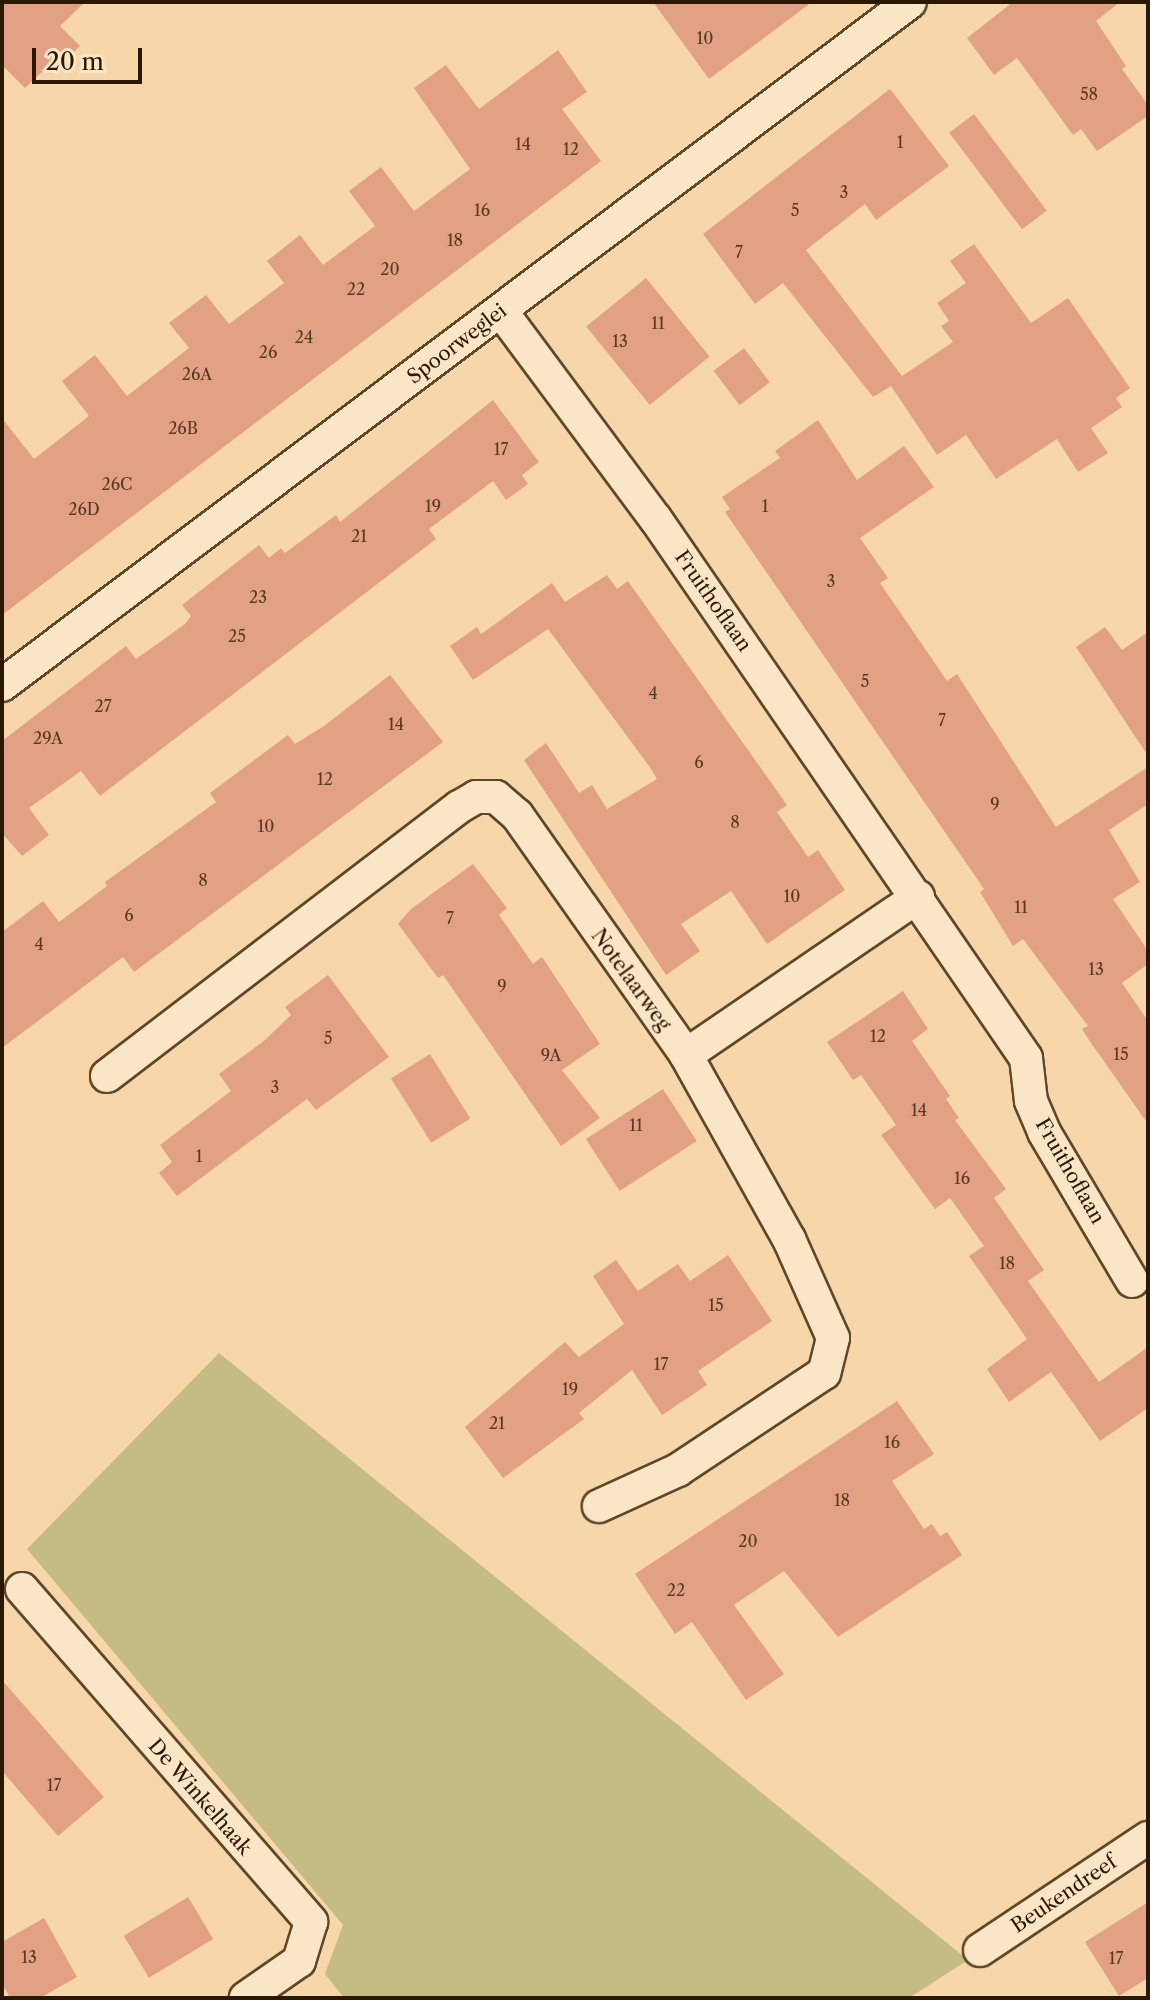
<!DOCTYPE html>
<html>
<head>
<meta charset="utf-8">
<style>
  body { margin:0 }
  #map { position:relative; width:1150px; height:2000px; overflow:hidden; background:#f7d7a9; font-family:"Libre Caslon Text",serif }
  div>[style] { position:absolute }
  .green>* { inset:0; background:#c4bc83 }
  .building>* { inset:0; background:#e2a184; transform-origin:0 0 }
  .roads { filter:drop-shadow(2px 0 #5d482a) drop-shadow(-2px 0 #5d482a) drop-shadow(0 2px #5d482a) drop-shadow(0 -2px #5d482a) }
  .minor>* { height:32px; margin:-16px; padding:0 16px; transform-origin:16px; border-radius:16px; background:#fae5c7 }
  span { translate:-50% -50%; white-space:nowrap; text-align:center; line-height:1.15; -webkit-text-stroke:6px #fae5c7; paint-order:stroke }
  .number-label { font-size:16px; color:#583a21 }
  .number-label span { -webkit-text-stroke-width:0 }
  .street-label { font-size:20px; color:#2a1800 }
  .frame { position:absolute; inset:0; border:4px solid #2a1800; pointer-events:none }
  .scale { position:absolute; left:32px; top:48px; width:110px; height:36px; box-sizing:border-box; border:4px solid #2a1800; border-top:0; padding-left:10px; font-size:24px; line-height:28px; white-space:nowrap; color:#2a1800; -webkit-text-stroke:6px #fae5c7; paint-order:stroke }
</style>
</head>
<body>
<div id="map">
  <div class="green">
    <div style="clip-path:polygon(219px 1353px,968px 1960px,909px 1998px,344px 1998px,325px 1974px,343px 1925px,27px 1549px)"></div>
  </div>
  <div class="building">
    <div style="clip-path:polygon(2px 2px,85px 2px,60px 26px,80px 46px,51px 74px,45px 69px,25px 88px,2px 65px)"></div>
    <div style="clip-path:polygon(653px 2px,812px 2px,709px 79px)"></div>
    <div style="clip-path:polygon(1013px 2px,1120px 2px,1096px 21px,1126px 66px,1122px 69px,1148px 105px,1148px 116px,1097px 151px,1081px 129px,1073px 135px,1017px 58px,994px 75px,967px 38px)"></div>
    <div style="clip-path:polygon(558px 50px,587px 92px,562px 109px,601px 161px,2px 615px,2px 418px,34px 459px,89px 416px,62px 381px,95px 355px,127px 396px,189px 348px,169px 323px,206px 295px,229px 324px,284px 283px,267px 261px,300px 235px,323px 265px,375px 226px,349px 191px,381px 167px,414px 211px,470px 169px,414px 88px,446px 65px,479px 109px)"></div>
    <div style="clip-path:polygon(890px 89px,949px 166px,876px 220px,865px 204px,806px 250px,902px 376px,953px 342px,941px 326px,949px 321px,937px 303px,966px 283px,950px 261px,974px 244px,1031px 323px,1068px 298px,1130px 388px,1116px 398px,1122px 407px,1091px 428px,1108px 453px,1078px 472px,1057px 439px,996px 479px,966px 435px,937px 455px,891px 386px,873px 397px,783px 283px,755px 304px,703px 234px)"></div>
    <div style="left:974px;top:114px;width:121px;height:31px;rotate:53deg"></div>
    <div style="left:646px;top:278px;width:101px;height:77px;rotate:51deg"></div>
    <div style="left:744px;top:348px;width:43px;height:38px;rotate:53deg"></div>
    <div style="clip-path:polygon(493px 400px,539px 462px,522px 475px,528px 484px,506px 500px,493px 481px,429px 529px,436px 539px,100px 796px,81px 771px,29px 808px,49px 835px,22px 856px,2px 833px,2px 741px,126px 646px,136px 659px,185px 624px,191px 616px,182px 605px,259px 545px,269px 558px,281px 548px,285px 553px,336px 515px,340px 522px)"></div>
    <div style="clip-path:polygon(818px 420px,857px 480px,904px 446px,934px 487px,860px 538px,888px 578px,880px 583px,947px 681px,957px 674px,1056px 827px,1148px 767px,1148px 804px,1109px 830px,1140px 882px,1113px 899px,1148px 951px,1148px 964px,1122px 983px,1148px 1021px,1148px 1124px,1091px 1043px,1082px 1029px,1088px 1026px,1023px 939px,1013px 946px,980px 892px,984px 889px,725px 512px,730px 509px,722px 497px,780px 458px,775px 451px)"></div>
    <div style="clip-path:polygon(607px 575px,617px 589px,628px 581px,787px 805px,777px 812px,808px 857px,818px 850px,845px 890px,767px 944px,731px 891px,681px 924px,700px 951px,666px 975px,524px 760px,546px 743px,579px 793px,592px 785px,607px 809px,657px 779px,649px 766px,548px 629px,473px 680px,450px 646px,477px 627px,481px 634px,552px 583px,565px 602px)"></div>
    <div style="clip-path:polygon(1105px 627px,1122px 650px,1148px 632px,1148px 756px,1076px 647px)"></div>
    <div style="clip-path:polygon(390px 675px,443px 742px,134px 972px,123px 957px,2px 1048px,2px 932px,43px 901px,59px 922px,107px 886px,105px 882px,216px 802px,210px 793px,288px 735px,295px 744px,324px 726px)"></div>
    <div style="clip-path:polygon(473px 864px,507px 908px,499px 915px,533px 964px,542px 957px,600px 1044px,562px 1070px,600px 1118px,561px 1146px,443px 975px,438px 978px,398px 924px,411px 909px)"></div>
    <div style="clip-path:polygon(328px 975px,389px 1057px,316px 1110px,307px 1099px,177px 1196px,159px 1173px,172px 1162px,160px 1145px,231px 1091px,219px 1074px,265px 1040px,291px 1015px,285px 1007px)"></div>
    <div style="clip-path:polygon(903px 991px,928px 1029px,912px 1041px,950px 1096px,946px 1099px,959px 1118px,955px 1120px,1006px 1189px,994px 1198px,1044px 1270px,1028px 1281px,1099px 1382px,1148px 1347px,1148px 1408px,1100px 1441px,1051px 1372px,1009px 1402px,987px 1369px,1027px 1339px,969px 1256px,984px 1246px,950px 1198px,935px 1209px,881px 1135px,896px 1125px,861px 1075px,853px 1080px,827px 1042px)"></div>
    <div style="left:430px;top:1054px;width:76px;height:46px;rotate:58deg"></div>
    <div style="left:663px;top:1089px;width:62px;height:92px;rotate:57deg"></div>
    <div style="clip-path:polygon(728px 1255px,772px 1321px,698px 1371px,707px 1385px,662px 1415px,632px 1370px,579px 1413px,584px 1419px,503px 1478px,465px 1427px,565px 1342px,579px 1357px,624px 1324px,593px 1276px,616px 1260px,638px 1291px,678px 1264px,690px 1281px)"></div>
    <div style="clip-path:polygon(897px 1401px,934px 1454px,892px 1481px,924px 1529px,932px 1524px,940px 1536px,947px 1532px,962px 1555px,838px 1637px,784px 1571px,734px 1605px,784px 1674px,746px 1700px,692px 1622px,675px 1634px,635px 1574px)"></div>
    <div style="clip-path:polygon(2px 1680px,104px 1797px,58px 1836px,2px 1771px)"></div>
    <div style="left:188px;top:1897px;width:49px;height:75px;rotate:59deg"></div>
    <div style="clip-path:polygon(1148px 1902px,1148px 1978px,1119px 1996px,1085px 1942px)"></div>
    <div style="clip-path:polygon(44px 1918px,77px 1977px,40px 1998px,10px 1998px,2px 1983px,2px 1942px)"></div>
  </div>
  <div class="roads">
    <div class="minor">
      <div style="left:501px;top:311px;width:258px;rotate:53.4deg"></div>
      <div style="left:655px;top:518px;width:655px;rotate:55.51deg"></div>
      <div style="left:1026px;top:1058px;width:43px;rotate:83.4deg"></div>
      <div style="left:1031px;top:1101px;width:34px;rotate:67deg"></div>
      <div style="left:1044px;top:1132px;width:173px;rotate:59.4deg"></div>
      <div style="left:2px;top:685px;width:1136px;rotate:-36.95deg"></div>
      <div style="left:686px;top:1055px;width:281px;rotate:-34.3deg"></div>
      <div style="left:107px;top:1076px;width:443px;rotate:-37.4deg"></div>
      <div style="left:459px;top:807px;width:20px;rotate:-30deg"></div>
      <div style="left:476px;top:797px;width:20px"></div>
      <div style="left:496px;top:797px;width:28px;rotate:41deg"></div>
      <div style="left:517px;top:815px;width:294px;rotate:54.8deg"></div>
      <div style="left:686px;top:1055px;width:211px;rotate:60.8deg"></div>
      <div style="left:789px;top:1239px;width:108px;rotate:66deg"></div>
      <div style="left:833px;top:1338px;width:36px;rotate:104deg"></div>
      <div style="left:824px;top:1373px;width:175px;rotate:146.4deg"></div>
      <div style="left:678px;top:1470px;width:87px;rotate:155.5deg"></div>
      <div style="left:22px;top:1589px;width:441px;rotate:49deg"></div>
      <div style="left:311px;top:1922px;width:41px;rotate:107.1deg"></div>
      <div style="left:299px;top:1961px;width:65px;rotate:145.1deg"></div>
      <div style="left:980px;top:1950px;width:202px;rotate:-33.7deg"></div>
    </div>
  </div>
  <div class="number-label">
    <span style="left:705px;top:38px">10</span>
    <span style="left:1089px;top:94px">58</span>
    <span style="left:900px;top:142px">1</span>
    <span style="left:523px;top:144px">14</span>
    <span style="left:571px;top:149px">12</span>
    <span style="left:844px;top:192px">3</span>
    <span style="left:482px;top:210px">16</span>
    <span style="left:795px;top:210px">5</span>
    <span style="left:455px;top:240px">18</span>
    <span style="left:739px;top:252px">7</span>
    <span style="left:390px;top:269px">20</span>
    <span style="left:356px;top:289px">22</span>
    <span style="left:658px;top:323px">11</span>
    <span style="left:304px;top:337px">24</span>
    <span style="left:620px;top:341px">13</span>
    <span style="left:268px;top:352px">26</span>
    <span style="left:197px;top:374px">26A</span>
    <span style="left:183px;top:428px">26B</span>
    <span style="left:501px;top:449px">17</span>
    <span style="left:117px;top:484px">26C</span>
    <span style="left:433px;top:506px">19</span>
    <span style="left:765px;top:506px">1</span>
    <span style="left:84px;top:509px">26D</span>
    <span style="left:359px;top:536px">21</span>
    <span style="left:831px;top:581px">3</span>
    <span style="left:258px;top:597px">23</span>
    <span style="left:237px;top:636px">25</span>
    <span style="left:865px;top:681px">5</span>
    <span style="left:653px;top:693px">4</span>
    <span style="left:103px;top:706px">27</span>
    <span style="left:942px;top:720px">7</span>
    <span style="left:396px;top:724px">14</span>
    <span style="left:48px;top:738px">29A</span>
    <span style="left:699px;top:762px">6</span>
    <span style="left:325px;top:779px">12</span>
    <span style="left:995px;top:804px">9</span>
    <span style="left:735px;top:822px">8</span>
    <span style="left:266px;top:826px">10</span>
    <span style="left:203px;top:880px">8</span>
    <span style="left:792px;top:896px">10</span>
    <span style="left:1021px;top:907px">11</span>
    <span style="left:129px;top:915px">6</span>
    <span style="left:450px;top:918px">7</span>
    <span style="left:39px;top:944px">4</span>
    <span style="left:1096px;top:969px">13</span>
    <span style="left:502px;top:986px">9</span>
    <span style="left:878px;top:1036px">12</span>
    <span style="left:328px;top:1038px">5</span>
    <span style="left:1121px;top:1054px">15</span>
    <span style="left:551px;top:1055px">9A</span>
    <span style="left:275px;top:1087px">3</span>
    <span style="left:919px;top:1110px">14</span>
    <span style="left:636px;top:1125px">11</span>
    <span style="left:199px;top:1156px">1</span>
    <span style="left:962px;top:1178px">16</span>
    <span style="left:1007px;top:1263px">18</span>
    <span style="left:716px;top:1305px">15</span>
    <span style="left:661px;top:1364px">17</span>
    <span style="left:570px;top:1389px">19</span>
    <span style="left:497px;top:1423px">21</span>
    <span style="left:892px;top:1442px">16</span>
    <span style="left:842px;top:1500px">18</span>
    <span style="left:748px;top:1541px">20</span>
    <span style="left:676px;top:1590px">22</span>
    <span style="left:54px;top:1785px">17</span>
    <span style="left:29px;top:1957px">13</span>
    <span style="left:1116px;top:1958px">17</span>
  </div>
  <div class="street-label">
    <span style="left:457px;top:344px;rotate:-37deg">Spoorweglei</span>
    <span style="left:713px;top:601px;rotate:55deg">Fruithoflaan</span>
    <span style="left:631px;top:980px;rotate:54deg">Notelaarweg</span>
    <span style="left:1070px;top:1171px;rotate:60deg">Fruithoflaan</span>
    <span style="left:200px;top:1797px;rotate:49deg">De Winkelhaak</span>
    <span style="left:1064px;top:1894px;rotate:-34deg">Beukendreef</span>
  </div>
  <div class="frame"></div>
  <div class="scale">20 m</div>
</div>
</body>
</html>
